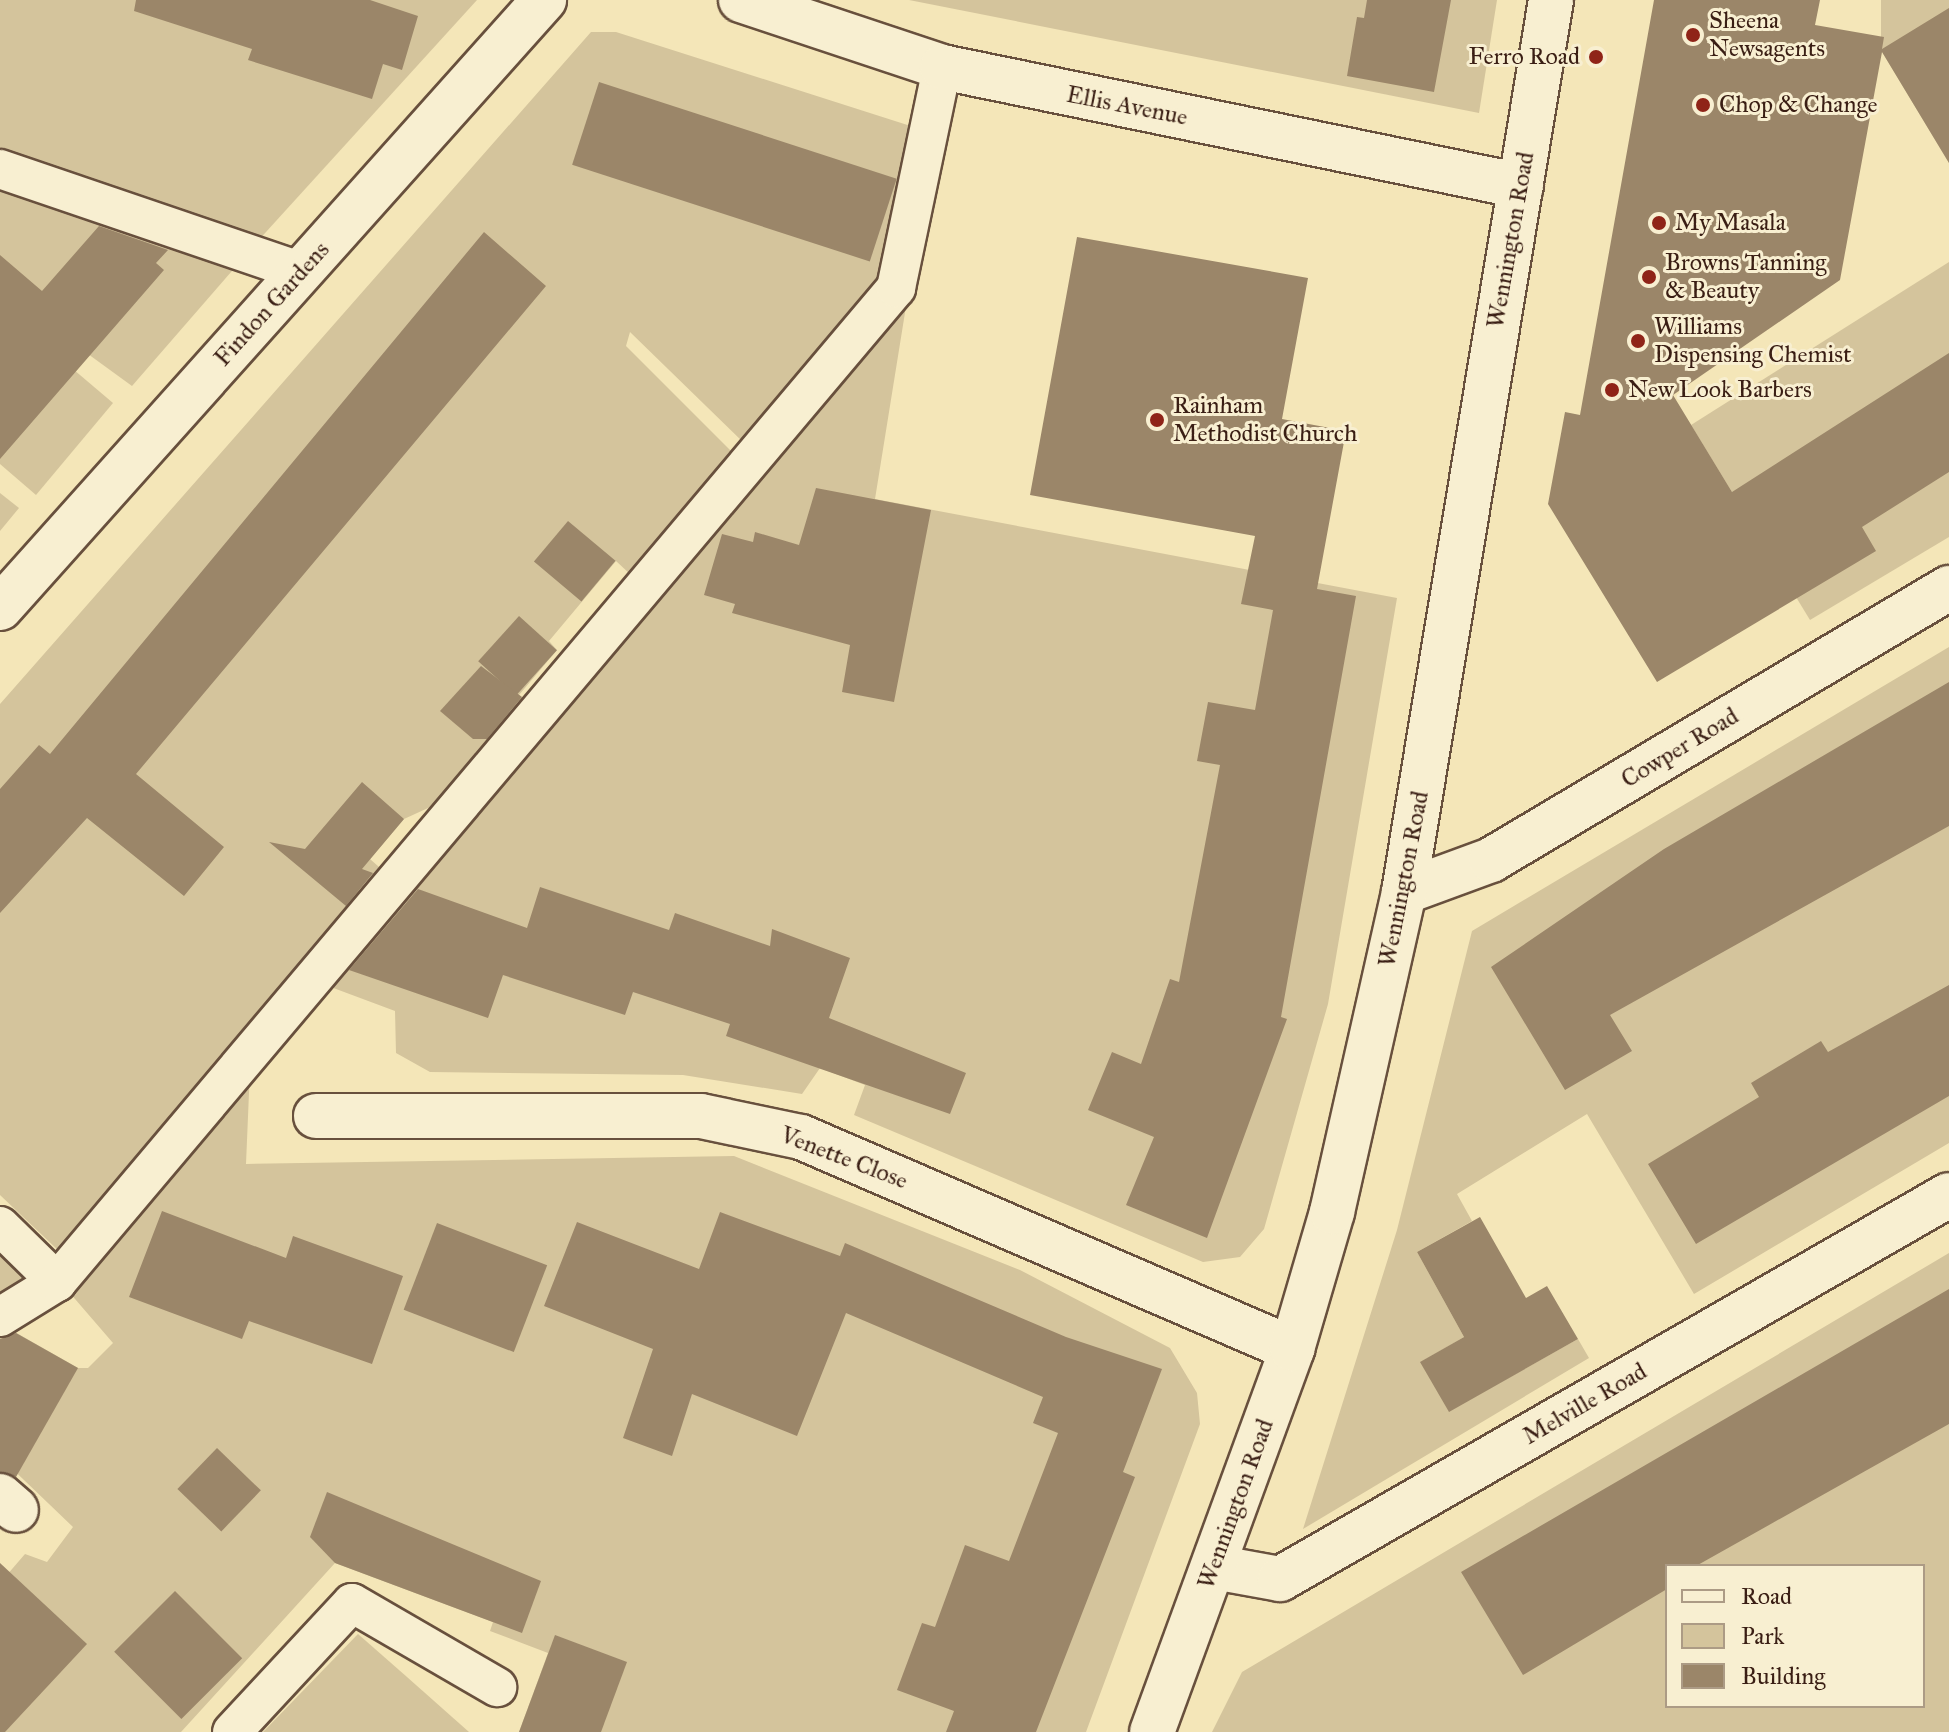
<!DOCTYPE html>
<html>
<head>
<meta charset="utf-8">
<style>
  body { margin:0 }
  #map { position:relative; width:1949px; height:1732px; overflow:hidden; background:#f4e6b8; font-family:"IM FELL Great Primer",serif }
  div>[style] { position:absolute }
  .green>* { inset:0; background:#d4c49c }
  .building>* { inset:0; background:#9b8669; transform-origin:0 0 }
  .roads { filter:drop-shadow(2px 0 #68503d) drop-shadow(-2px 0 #68503d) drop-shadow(0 2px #68503d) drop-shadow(0 -2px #68503d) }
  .service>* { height:38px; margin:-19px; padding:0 19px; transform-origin:19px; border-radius:19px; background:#f8efd1 }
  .minor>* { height:44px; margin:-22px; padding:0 22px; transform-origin:22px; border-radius:22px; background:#f8efd1 }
  .secondary>* { height:44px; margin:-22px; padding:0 22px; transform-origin:22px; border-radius:22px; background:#f8efd1 }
  .dots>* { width:22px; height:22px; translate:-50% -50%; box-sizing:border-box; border:4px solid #f8efd1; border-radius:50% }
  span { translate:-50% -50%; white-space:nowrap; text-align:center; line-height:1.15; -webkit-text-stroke:6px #f8efd1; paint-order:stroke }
  .poi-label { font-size:24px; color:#3a1e14 }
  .left { translate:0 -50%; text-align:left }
  .right { translate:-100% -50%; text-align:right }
  .street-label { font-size:24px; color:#3a1e14 }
  .legend { position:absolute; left:1665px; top:1564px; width:260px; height:144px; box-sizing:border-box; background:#f8efd1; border:2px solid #ac9b85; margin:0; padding:10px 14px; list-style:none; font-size:24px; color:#3a1e14 }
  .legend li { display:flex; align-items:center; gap:16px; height:40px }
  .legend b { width:40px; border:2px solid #ac9b85 }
</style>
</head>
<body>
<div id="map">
  <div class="green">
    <div style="clip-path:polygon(0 0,477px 0,256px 243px,0 155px)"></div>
    <div style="clip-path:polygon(909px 0,1497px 0,1479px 113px)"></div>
    <div style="clip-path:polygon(1881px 0,1949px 0,1949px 163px,1881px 50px)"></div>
    <div style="clip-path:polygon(591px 32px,616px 32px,920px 129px,887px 280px,744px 443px,630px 332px,626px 346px,734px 454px,631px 575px,616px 561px,549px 641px,557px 650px,519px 695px,526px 701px,439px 803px,404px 819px,370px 859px,379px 867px,61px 1253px,0 1195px,0 704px)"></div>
    <div style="clip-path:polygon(0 180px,238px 264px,132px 386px,0 290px)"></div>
    <div style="clip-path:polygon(1949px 262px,1949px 537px,1810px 620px,1691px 425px)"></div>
    <div style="clip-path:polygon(908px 294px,875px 499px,1397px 598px,1328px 1004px,1264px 1229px,1240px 1257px,1203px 1262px,854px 1115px,865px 1085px,820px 1068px,802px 1094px,683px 1075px,430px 1072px,396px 1053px,395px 1011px,320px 983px)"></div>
    <div style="clip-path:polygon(0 318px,14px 319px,113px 403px,36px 495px,0 464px)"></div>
    <div style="clip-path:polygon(0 493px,19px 508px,0 531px)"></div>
    <div style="clip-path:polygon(1949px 647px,1949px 1143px,1694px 1294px,1587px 1114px,1457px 1194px,1472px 1221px,1417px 1252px,1464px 1337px,1421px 1362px,1449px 1411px,1578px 1339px,1589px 1358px,1303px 1529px,1397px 1230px,1472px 931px)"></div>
    <div style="clip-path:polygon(250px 1069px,246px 1164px,734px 1156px,1020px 1270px,1170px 1348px,1197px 1393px,1200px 1424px,1086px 1732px,519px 1732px,548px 1653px,490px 1631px,493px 1622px,335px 1563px,181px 1732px,0 1732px,0 1583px,25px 1554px,47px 1562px,73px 1527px,0 1457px,0 1332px,6px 1327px,78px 1368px,88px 1368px,113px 1343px,69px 1292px)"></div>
    <div style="clip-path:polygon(0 1243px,35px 1277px,0 1301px)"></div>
    <div style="clip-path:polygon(evenodd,1949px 1253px,1949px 1732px,1212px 1732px,1242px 1672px,1949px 1253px,1667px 1566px,1923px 1566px,1923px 1706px,1667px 1706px,1667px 1566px)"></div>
    <div style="clip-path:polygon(358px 1634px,407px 1677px,469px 1732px,263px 1732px)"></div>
  </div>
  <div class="building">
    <div style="clip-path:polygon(136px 0,370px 0,418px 16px,402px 70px,383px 64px,372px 99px,248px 60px,252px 49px,134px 11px)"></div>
    <div style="clip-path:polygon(1367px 0,1451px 0,1434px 92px,1347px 76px,1357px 17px,1364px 18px)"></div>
    <div style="clip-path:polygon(1654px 0,1820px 0,1815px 25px,1884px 37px,1882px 49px,1949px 8px,1949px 163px,1882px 52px,1840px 280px,1673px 395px,1732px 492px,1949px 353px,1949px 472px,1862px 527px,1876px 551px,1657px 682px,1548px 504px,1565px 412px,1580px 415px)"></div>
    <div style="left:599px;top:82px;width:313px;height:87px;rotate:18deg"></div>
    <div style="clip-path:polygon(99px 226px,168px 250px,156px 263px,164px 270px,0 459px,0 255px,42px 291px)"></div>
    <div style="clip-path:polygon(484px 232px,546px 286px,136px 774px,224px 847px,184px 896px,87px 818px,0 913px,0 789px,39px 745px,50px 754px)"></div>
    <div style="clip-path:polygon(1077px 237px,1308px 278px,1282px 419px,1346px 431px,1317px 589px,1356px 596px,1281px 1017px,1287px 1019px,1207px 1238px,1126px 1205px,1154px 1137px,1088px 1110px,1112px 1052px,1141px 1064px,1170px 979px,1179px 982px,1220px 765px,1197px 761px,1208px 702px,1255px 710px,1273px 610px,1241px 604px,1255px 536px,1030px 495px)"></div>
    <div style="clip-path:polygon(816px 488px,931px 510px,894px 702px,842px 692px,850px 645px,732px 613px,735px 604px,704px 595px,722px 534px,753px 542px,755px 532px,799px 545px)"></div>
    <div style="left:568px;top:521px;width:62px;height:53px;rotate:40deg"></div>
    <div style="left:519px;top:616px;width:51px;height:61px;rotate:42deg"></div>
    <div style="clip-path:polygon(481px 666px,522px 697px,487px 739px,473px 739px,440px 711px)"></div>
    <div style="clip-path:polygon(1949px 682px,1949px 826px,1610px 1015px,1632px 1051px,1565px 1090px,1491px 967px,1664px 849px)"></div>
    <div style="clip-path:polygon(362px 782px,404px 819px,362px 869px,373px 873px,346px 906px,269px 842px,305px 849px)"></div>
    <div style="clip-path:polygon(540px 887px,669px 930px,675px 913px,770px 946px,772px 929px,850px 958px,829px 1018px,966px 1073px,950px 1114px,726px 1036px,730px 1024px,633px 992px,625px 1015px,503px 975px,488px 1018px,349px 970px,418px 889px,527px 928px)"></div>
    <div style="clip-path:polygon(1949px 985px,1949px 1096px,1696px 1244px,1648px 1164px,1759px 1097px,1751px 1083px,1821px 1041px,1828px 1052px)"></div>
    <div style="clip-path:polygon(162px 1211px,286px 1258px,293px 1236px,403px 1276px,372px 1364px,249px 1321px,242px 1339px,129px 1297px)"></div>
    <div style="clip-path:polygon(720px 1212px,840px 1256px,845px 1243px,1066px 1337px,1162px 1369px,1123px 1472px,1135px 1477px,1036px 1732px,946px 1732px,954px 1711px,897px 1690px,922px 1623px,935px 1627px,965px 1545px,1009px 1561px,1058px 1433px,1033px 1423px,1043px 1397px,846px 1313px,797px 1436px,692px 1394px,672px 1456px,623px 1438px,653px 1349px,544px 1306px,577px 1222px,699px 1269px)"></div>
    <div style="clip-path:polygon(1480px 1217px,1526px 1298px,1547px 1286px,1578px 1339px,1449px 1412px,1420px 1362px,1464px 1337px,1417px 1252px)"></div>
    <div style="left:437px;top:1223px;width:118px;height:93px;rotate:21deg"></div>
    <div style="clip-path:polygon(1949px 1289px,1949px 1424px,1696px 1566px,1667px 1566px,1667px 1589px,1523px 1675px,1461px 1572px)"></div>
    <div style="clip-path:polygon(16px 1333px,78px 1368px,16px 1477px,0 1472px,0 1339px)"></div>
    <div style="left:217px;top:1448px;width:61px;height:57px;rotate:44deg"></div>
    <div style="clip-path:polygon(327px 1492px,541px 1581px,522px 1633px,335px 1563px,310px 1537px)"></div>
    <div style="clip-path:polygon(0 1563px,87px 1644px,5px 1732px,0 1732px)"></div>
    <div style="left:175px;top:1591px;width:95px;height:86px;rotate:45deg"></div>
    <div style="clip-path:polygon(555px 1635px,627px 1662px,601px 1732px,519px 1732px)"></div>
  </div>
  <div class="roads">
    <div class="service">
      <div style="left:0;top:169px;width:319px;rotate:18.8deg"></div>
      <div style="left:0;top:1226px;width:80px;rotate:44.5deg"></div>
      <div style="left:0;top:1317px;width:67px;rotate:-31.6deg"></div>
      <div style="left:57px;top:1282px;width:1301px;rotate:-49.83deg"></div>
      <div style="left:896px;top:288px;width:226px;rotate:-78.2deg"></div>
      <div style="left:232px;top:1732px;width:176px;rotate:-47.1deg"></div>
      <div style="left:352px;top:1603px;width:168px;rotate:30.1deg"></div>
    </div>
    <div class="minor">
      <div style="left:741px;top:0;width:212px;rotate:18.4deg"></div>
      <div style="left:942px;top:67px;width:591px;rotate:11.61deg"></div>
      <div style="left:0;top:608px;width:816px;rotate:-48.18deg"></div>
      <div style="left:1404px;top:892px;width:93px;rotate:-20.2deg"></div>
      <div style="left:1491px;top:860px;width:533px;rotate:-30.71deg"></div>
      <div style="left:316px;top:1116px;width:385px"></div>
      <div style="left:701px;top:1116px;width:102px;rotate:11.9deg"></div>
      <div style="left:801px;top:1137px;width:535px;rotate:23.35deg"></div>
      <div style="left:0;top:1496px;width:21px;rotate:41deg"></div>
      <div style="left:1214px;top:1567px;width:67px;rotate:10.3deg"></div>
      <div style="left:1280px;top:1579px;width:771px;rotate:-29.86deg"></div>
    </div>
    <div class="secondary">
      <div style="left:1152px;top:1732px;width:408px;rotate:-69.9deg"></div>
      <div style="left:1292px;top:1349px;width:143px;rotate:-73.7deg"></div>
      <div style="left:1332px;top:1212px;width:328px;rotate:-77.3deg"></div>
      <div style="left:1404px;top:892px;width:904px;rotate:-80.64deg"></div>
    </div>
  </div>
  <div class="dots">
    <div style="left:1693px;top:35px;background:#8f2418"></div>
    <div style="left:1596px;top:57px;background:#8f2418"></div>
    <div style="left:1703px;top:105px;background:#8f2418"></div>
    <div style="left:1659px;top:223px;background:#8f2418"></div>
    <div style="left:1649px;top:277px;background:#8f2418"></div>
    <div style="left:1638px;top:341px;background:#8f2418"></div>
    <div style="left:1612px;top:390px;background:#8f2418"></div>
    <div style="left:1157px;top:420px;background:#8f2418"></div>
  </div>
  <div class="poi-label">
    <span class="left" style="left:1709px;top:35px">Sheena<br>Newsagents</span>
    <span class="right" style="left:1580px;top:57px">Ferro Road</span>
    <span class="left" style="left:1719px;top:105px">Chop &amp; Change</span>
    <span class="left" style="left:1675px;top:223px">My Masala</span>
    <span class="left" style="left:1665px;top:277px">Browns Tanning<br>&amp; Beauty</span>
    <span class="left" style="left:1654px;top:341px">Williams<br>Dispensing Chemist</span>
    <span class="left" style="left:1628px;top:390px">New Look Barbers</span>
    <span class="left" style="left:1173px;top:420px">Rainham<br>Methodist Church</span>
  </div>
  <div class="street-label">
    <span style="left:1127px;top:106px;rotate:11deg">Ellis Avenue</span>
    <span style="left:1511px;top:240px;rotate:-80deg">Wennington Road</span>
    <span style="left:272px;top:304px;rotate:-48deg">Findon Gardens</span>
    <span style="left:1680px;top:748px;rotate:-31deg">Cowper Road</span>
    <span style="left:1404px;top:879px;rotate:-79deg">Wennington Road</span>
    <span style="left:844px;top:1158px;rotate:21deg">Venette Close</span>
    <span style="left:1585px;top:1404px;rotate:-30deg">Melville Road</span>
    <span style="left:1236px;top:1504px;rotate:-70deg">Wennington Road</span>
  </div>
  <ul class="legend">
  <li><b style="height:10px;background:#f8efd1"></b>Road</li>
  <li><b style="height:22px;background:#d4c49c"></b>Park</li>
  <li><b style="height:22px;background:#9b8669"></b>Building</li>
  </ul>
</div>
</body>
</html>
